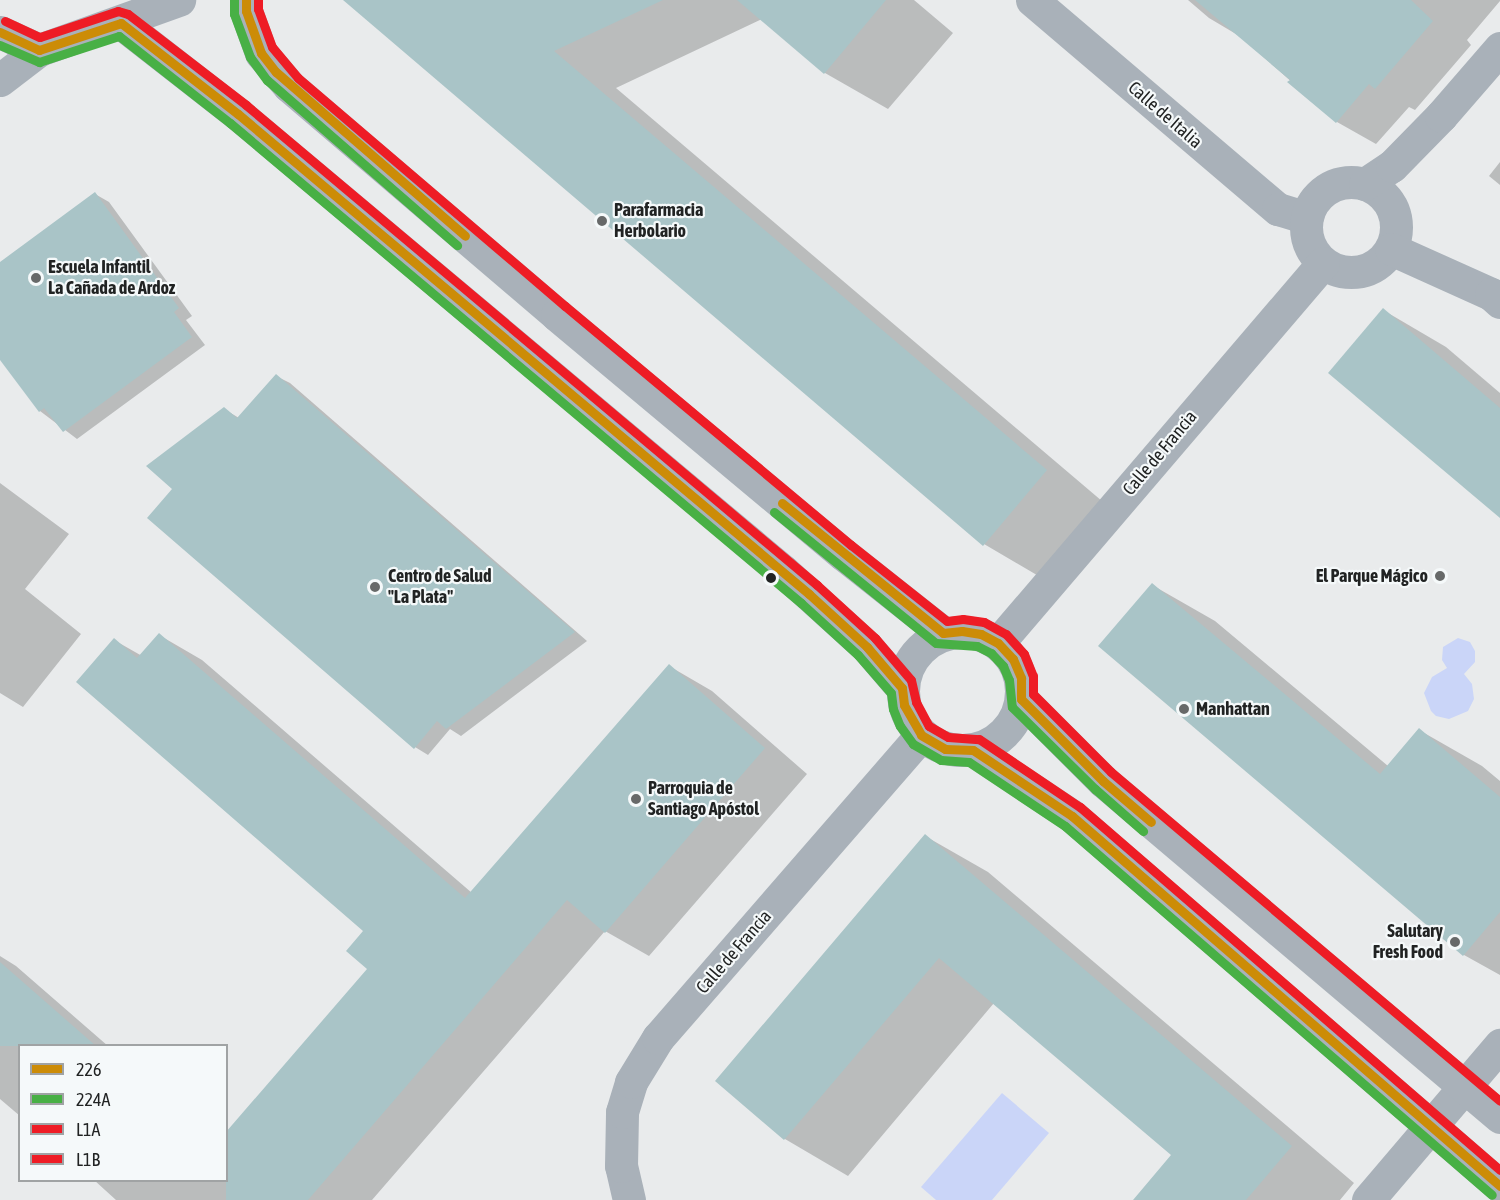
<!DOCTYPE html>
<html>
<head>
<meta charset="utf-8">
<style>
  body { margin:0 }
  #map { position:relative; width:1500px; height:1200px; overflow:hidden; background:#e9ebec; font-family:"Asap Condensed",sans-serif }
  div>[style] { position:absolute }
  .water>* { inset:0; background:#cad5f8 }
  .shadow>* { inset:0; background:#0003 }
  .building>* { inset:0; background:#a9c4c7 }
  .pedestrian>* { height:33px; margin:-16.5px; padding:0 16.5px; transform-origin:16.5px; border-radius:16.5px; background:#a9b1b9 }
  .minor>* { height:33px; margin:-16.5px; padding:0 16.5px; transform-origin:16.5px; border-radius:16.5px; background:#a9b1b9 }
  .minor>.ring { margin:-16.5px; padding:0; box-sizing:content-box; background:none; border:33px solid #a9b1b9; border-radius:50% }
  .tertiary>* { height:33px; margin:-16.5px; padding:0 16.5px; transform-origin:16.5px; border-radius:16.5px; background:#a9b1b9 }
  .tertiary>.ring { margin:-16.5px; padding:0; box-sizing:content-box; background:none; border:33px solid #a9b1b9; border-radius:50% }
  .bus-1>* { height:9px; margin:-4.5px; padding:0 4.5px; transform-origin:4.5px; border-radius:4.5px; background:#cc8c07 }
  .bus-2>* { height:9px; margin:-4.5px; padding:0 4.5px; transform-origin:4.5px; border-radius:4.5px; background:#48b045 }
  .bus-3>* { height:9px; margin:-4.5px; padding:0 4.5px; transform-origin:4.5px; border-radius:4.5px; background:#ee1c25 }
  .bus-4>* { height:9px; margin:-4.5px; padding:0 4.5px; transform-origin:4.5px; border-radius:4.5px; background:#ee1c25 }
  .dots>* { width:16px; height:16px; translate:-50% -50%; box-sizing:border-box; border:3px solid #f5f9fa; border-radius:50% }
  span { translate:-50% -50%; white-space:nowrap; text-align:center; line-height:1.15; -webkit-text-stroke:4.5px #f5f9fa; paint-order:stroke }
  .street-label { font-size:18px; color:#212323 }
  .poi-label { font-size:18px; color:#212323; font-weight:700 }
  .left { translate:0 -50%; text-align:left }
  .right { translate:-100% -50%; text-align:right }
  .legend { position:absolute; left:18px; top:1044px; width:210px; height:138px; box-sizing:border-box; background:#f5f9fa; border:2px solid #a0a3a4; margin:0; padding:8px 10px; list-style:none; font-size:18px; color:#212323 }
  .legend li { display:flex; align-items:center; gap:12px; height:30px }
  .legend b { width:30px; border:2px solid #a0a3a4 }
</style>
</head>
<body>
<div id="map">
  <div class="water">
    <div style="clip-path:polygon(1458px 638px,1470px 642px,1475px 651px,1475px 662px,1464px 674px,1472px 684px,1474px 699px,1468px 711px,1449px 719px,1436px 716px,1431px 711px,1424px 693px,1432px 677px,1447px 668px,1442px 660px,1443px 647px)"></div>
    <div style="clip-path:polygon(1002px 1093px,1049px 1133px,992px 1200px,936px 1200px,921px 1187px)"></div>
  </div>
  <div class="shadow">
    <div style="clip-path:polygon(383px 0,914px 0,953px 33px,888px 109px,825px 73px,762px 19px,616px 88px,1109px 507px,1047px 581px,984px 544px)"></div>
    <div style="clip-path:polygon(1188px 0,1500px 0,1500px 1px,1467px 40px,1471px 45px,1415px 110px,1409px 107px,1376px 144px,1337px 122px,1241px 37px,1209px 18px)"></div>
    <div style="clip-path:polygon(1500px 162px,1500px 185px,1489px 176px)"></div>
    <div style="clip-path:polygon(95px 194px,109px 202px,192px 316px,186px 320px,205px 345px,77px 439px,40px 411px,0 358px,0 263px)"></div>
    <div style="clip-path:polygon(1383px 310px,1446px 347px,1500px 393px,1500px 516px)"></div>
    <div style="clip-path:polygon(276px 376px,290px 383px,587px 641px,461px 736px,450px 729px,428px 755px,415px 747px,174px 489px,224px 409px,239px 418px)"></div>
    <div style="clip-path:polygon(0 483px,69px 534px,25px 589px,81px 634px,23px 707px,0 693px)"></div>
    <div style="clip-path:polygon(1152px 585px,1215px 621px,1388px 766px,1419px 730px,1482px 766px,1500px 781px,1500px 975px,1464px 955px)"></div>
    <div style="clip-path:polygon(159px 635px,202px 660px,472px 893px,669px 666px,712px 691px,807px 774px,649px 956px,605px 931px,372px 1200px,116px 1200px,94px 1180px,226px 1180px,369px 969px,365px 931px,114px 640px,142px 656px)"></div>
    <div style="clip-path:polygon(925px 836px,988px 872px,1354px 1183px,1340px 1200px,1135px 1200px,1173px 1155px,994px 1003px,848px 1176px,785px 1139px,717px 1081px)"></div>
    <div style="clip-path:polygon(0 956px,16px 966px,108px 1046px,20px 1046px,20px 1116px,0 1099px)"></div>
  </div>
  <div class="building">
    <div style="clip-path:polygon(343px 0,663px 0,554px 51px,1047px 470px,983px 546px)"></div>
    <div style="clip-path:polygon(737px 0,886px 0,824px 74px)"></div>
    <div style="clip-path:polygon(1195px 0,1411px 0,1433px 21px,1375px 89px,1369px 84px,1336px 123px,1287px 82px,1290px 80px)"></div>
    <div style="clip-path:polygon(95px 192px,179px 308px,174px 312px,192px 337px,63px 432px,44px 408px,39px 412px,0 360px,0 262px)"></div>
    <div style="clip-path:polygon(1383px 308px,1500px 408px,1500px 518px,1328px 373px)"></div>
    <div style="clip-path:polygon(276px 374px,575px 632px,446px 729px,437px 721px,414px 749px,147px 518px,172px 489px,146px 466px,224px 407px,237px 418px)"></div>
    <div style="clip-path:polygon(1152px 583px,1380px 774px,1419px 728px,1500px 797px,1500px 912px,1463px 956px,1098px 646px)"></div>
    <div style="clip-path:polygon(159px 633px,465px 898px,669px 664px,765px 748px,605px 933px,567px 900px,308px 1200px,226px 1200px,226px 1132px,367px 969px,346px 951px,363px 931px,76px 682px,114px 638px,137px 658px)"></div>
    <div style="clip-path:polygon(925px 834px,1292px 1146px,1246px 1200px,1133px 1200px,1171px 1155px,939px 958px,784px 1140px,715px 1081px)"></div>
    <div style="clip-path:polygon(0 962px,96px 1046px,0 1046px)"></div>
  </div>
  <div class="pedestrian">
    <div style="left:1368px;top:1200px;width:204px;rotate:-49.6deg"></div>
  </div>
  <div class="minor">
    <div style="left:1032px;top:0;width:323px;rotate:40.4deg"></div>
    <div style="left:1278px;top:209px;width:30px;rotate:17deg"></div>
    <div style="left:0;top:80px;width:49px;rotate:-37.6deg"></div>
    <div class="ring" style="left:1306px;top:182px;width:57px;height:57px"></div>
    <div style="left:1365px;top:184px;width:32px;rotate:-34deg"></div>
    <div style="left:1392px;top:166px;width:70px;rotate:-45.6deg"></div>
    <div style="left:1441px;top:116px;width:90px;rotate:-49.1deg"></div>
    <div style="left:1391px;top:249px;width:110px;rotate:24.2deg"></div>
    <div style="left:1491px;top:294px;width:12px;rotate:42deg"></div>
    <div style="left:998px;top:643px;width:500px;rotate:-49.46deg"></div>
    <div style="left:629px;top:1200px;width:35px;rotate:-103deg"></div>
    <div style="left:621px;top:1166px;width:54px;rotate:-88.9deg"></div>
    <div style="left:622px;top:1112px;width:31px;rotate:-73deg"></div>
    <div style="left:631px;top:1082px;width:52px;rotate:-58.5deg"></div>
    <div style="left:658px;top:1038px;width:401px;rotate:-49deg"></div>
  </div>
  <div class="tertiary">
    <div style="left:246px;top:0;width:11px;rotate:90deg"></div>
    <div style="left:246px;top:11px;width:45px;rotate:70.3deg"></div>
    <div style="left:261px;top:53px;width:43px;rotate:49.7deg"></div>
    <div style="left:289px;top:86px;width:353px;rotate:40.5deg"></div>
    <div style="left:557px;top:315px;width:373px;rotate:39.9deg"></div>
    <div style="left:843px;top:554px;width:127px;rotate:38.3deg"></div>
    <div style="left:121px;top:23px;width:148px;rotate:37.9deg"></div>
    <div style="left:238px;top:114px;width:711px;rotate:39.98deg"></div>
    <div style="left:783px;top:571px;width:113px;rotate:42.1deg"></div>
    <div style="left:867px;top:647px;width:54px;rotate:49.5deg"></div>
    <div style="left:0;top:32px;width:43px;rotate:24.8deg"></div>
    <div style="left:39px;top:50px;width:149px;rotate:-19.7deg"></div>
    <div class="ring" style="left:903px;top:632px;width:85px;height:85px"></div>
    <div style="left:1021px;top:699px;width:116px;rotate:45deg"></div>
    <div style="left:1103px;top:781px;width:520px;rotate:40.24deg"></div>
    <div style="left:973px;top:750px;width:119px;rotate:33.7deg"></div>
    <div style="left:1072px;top:816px;width:566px;rotate:40.84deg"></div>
  </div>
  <div class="bus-1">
    <div style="left:246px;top:0;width:11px;rotate:90deg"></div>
    <div style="left:246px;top:11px;width:45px;rotate:70.3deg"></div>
    <div style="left:261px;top:53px;width:24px;rotate:52deg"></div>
    <div style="left:276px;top:72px;width:250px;rotate:40.9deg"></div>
    <div style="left:0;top:32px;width:43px;rotate:24.8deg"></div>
    <div style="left:39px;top:50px;width:86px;rotate:-18.2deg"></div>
    <div style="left:121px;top:23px;width:148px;rotate:37.9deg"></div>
    <div style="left:238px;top:114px;width:746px;rotate:40.05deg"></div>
    <div style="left:809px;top:594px;width:79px;rotate:42.4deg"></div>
    <div style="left:867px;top:647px;width:54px;rotate:49.5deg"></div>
    <div style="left:902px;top:688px;width:17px;rotate:83deg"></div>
    <div style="left:904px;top:705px;width:34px;rotate:60deg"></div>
    <div style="left:921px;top:735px;width:28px;rotate:30deg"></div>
    <div style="left:945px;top:749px;width:28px;rotate:2deg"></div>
    <div style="left:973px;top:750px;width:119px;rotate:33.7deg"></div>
    <div style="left:1072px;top:816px;width:566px;rotate:40.84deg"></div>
    <div style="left:782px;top:503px;width:207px;rotate:38.9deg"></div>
    <div style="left:943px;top:633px;width:19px;rotate:-6deg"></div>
    <div style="left:962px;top:631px;width:19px;rotate:9deg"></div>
    <div style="left:981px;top:634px;width:19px;rotate:28deg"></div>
    <div style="left:998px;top:643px;width:22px;rotate:47deg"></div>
    <div style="left:1013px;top:659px;width:21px;rotate:67deg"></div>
    <div style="left:1021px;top:678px;width:21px;rotate:90deg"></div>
    <div style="left:1021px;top:699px;width:116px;rotate:45deg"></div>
    <div style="left:1103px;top:781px;width:63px;rotate:40.5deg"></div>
  </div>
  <div class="bus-2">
    <div style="left:234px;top:0;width:14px;rotate:90deg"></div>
    <div style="left:234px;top:14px;width:46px;rotate:69.6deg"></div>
    <div style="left:250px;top:57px;width:29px;rotate:54deg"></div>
    <div style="left:267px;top:80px;width:252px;rotate:41deg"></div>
    <div style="left:0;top:45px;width:43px;rotate:23.6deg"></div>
    <div style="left:39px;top:62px;width:84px;rotate:-18deg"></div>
    <div style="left:119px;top:36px;width:141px;rotate:38.1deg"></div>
    <div style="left:230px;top:123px;width:746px;rotate:40.05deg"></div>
    <div style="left:801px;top:603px;width:77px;rotate:42.4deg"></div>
    <div style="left:858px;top:655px;width:50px;rotate:49deg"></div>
    <div style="left:891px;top:693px;width:16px;rotate:83deg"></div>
    <div style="left:893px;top:709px;width:18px;rotate:68deg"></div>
    <div style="left:900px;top:726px;width:22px;rotate:54deg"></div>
    <div style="left:913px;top:744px;width:32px;rotate:30deg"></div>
    <div style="left:941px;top:760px;width:28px;rotate:4deg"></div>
    <div style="left:969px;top:762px;width:115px;rotate:33.7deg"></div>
    <div style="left:1065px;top:826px;width:564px;rotate:40.83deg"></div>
    <div style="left:774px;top:512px;width:208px;rotate:39deg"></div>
    <div style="left:936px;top:643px;width:41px;rotate:4.2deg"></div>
    <div style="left:977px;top:646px;width:16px;rotate:27deg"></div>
    <div style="left:991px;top:653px;width:18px;rotate:47deg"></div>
    <div style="left:1003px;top:666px;width:15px;rotate:67deg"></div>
    <div style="left:1009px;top:680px;width:27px;rotate:84deg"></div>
    <div style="left:1012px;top:707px;width:117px;rotate:44.7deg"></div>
    <div style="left:1095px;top:789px;width:64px;rotate:41.2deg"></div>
  </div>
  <div class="bus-3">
    <div style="left:5px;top:21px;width:38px;rotate:25deg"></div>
    <div style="left:40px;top:37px;width:82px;rotate:-18.4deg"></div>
    <div style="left:118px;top:11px;width:10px;rotate:17deg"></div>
    <div style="left:128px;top:14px;width:149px;rotate:37.6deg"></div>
    <div style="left:246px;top:105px;width:746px;rotate:40.05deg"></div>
    <div style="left:817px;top:585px;width:79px;rotate:42.4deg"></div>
    <div style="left:875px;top:638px;width:55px;rotate:49.4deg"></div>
    <div style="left:911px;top:680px;width:23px;rotate:77deg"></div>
    <div style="left:916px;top:702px;width:27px;rotate:62deg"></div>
    <div style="left:929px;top:726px;width:22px;rotate:30deg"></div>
    <div style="left:948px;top:737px;width:31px;rotate:4deg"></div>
    <div style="left:979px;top:739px;width:122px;rotate:34deg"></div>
    <div style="left:1080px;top:807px;width:555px;rotate:40.84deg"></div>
  </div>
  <div class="bus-4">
    <div style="left:258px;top:0;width:9px;rotate:90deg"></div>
    <div style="left:258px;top:9px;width:40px;rotate:69.8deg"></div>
    <div style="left:272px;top:47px;width:40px;rotate:50deg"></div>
    <div style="left:298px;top:78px;width:351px;rotate:40.5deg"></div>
    <div style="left:565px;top:306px;width:373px;rotate:39.9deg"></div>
    <div style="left:851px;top:545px;width:122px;rotate:38.4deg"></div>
    <div style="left:947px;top:621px;width:16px;rotate:-7deg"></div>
    <div style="left:963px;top:619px;width:21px;rotate:8deg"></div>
    <div style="left:984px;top:622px;width:25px;rotate:29deg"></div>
    <div style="left:1006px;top:634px;width:27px;rotate:48deg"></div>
    <div style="left:1024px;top:654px;width:24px;rotate:68deg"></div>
    <div style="left:1033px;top:676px;width:18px;rotate:90deg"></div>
    <div style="left:1033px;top:694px;width:110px;rotate:45deg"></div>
    <div style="left:1111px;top:772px;width:509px;rotate:40.22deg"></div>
  </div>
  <div class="dots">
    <div style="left:602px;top:221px;background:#676969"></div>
    <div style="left:36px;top:278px;background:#676969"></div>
    <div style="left:1440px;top:576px;background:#676969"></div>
    <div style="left:771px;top:578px;background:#212323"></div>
    <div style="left:375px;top:587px;background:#676969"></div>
    <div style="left:1184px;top:709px;background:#676969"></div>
    <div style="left:636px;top:799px;background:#676969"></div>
    <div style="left:1455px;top:942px;background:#676969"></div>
  </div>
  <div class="street-label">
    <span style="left:1165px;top:115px;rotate:41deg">Calle de Italia</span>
    <span style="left:1160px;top:453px;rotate:-50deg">Calle de Francia</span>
    <span style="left:734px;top:952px;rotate:-49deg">Calle de Francia</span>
  </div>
  <div class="poi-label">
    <span class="left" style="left:614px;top:221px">Parafarmacia<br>Herbolario</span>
    <span class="left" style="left:48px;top:278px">Escuela Infantil<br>La Cañada de Ardoz</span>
    <span class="right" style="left:1428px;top:576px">El Parque Mágico</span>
    <span class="left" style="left:388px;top:587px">Centro de Salud<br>"La Plata"</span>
    <span class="left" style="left:1196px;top:709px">Manhattan</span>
    <span class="left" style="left:648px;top:799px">Parroquia de<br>Santiago Apóstol</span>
    <span class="right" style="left:1443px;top:942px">Salutary<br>Fresh Food</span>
  </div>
  <ul class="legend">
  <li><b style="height:8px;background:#cc8c07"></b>226</li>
  <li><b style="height:8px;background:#48b045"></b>224A</li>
  <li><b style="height:8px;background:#ee1c25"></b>L1A</li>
  <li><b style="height:8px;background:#ee1c25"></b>L1B</li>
  </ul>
</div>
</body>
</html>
